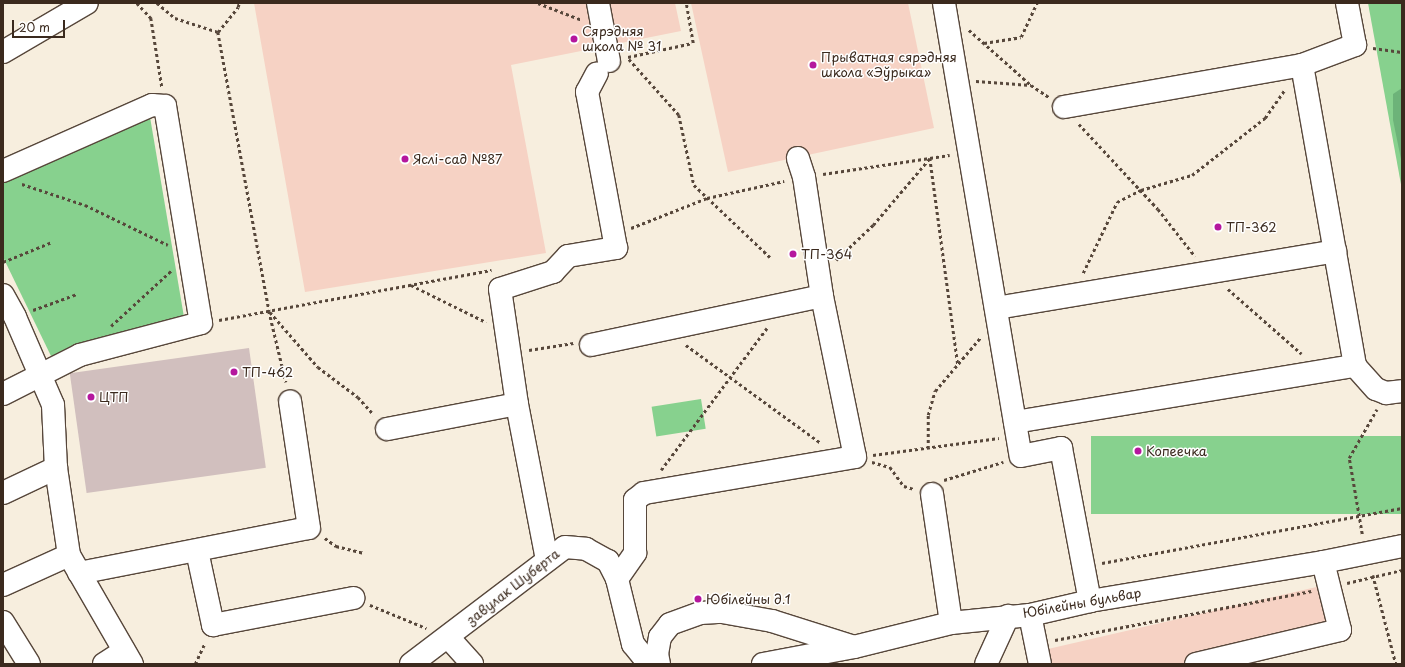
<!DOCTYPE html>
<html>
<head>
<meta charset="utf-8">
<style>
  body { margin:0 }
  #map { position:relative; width:1405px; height:667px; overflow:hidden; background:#f7eede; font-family:"Playpen Sans",sans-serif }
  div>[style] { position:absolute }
  .built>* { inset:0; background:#f6d2c4 }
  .industrial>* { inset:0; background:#d1bfbe; transform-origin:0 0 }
  .green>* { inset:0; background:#87d18e; transform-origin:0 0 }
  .forest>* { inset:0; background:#6db379 }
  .path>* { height:2.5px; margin-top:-1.25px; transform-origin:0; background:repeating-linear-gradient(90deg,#57473b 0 3px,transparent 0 6px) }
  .roads { filter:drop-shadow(1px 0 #57473b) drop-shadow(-1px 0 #57473b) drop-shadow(0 1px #57473b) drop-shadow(0 -1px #57473b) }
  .minor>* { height:22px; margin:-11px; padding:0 11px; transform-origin:11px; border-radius:11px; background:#fff }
  .dots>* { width:11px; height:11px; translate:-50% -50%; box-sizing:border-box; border:2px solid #fff; border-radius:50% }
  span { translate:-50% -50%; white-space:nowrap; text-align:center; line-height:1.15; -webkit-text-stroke:3px #fff; paint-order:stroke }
  .poi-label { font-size:13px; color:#3b2a1e }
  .left { translate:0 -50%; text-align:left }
  .street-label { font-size:13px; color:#3b2a1e }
  .frame { position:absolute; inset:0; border:4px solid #3b2a1e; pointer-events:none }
  .scale { position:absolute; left:12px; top:20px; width:53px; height:18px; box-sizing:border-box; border:2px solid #3b2a1e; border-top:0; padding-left:5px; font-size:12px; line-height:14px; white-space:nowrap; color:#3b2a1e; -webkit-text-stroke:3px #fff; paint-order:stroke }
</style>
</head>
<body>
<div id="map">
  <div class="built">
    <div style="clip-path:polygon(254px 3px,675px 3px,681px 31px,511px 65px,546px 253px,305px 292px)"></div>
    <div style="clip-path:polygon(691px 3px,908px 3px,934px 128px,728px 172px)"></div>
    <div style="clip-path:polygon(1325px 585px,1337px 639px,1227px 664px,1037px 664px,1035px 652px)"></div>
  </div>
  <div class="industrial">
    <div style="left:249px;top:348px;width:121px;height:181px;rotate:82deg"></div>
  </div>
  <div class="green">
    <div style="clip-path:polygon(1368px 3px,1402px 3px,1402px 190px)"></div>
    <div style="clip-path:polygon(150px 117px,185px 323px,51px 356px,3px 257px,3px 171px)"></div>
    <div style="left:701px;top:399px;width:30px;height:50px;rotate:81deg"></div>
    <div style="left:1402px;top:436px;width:78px;height:311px;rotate:90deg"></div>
  </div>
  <div class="forest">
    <div style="clip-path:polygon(1402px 88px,1402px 164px,1393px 120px,1393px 94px)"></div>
  </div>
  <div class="path">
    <div style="left:137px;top:3px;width:21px;rotate:47deg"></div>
    <div style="left:151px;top:18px;width:70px;rotate:80.9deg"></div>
    <div style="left:157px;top:3px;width:23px;rotate:40deg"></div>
    <div style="left:175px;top:18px;width:45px;rotate:18deg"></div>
    <div style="left:218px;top:32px;width:284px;rotate:79.6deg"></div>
    <div style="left:269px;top:311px;width:73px;rotate:76.5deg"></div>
    <div style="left:538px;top:3px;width:47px;rotate:21.1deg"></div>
    <div style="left:969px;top:30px;width:83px;rotate:41.6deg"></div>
    <div style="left:218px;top:32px;width:32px;rotate:-51deg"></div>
    <div style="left:238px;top:7px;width:4px;rotate:-76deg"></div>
    <div style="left:984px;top:43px;width:37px;rotate:-9deg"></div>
    <div style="left:1021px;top:37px;width:38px;rotate:-65deg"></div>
    <div style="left:1373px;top:48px;width:29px;rotate:8deg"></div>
    <div style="left:628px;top:57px;width:66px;rotate:-12.2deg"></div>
    <div style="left:693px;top:43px;width:41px;rotate:-99.9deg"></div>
    <div style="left:629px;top:59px;width:75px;rotate:48.2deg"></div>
    <div style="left:679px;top:115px;width:72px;rotate:77.9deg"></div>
    <div style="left:694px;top:185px;width:105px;rotate:43.5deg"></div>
    <div style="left:976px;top:81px;width:55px;rotate:4.2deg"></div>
    <div style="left:1031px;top:85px;width:22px;rotate:34deg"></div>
    <div style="left:1079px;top:124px;width:116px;rotate:47.1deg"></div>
    <div style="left:1158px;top:209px;width:60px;rotate:51.8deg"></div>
    <div style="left:930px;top:158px;width:208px;rotate:82.3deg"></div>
    <div style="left:823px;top:174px;width:128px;rotate:-8.5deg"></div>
    <div style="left:22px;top:184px;width:66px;rotate:18.4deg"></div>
    <div style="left:85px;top:205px;width:92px;rotate:25.7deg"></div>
    <div style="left:631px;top:228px;width:82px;rotate:-21.5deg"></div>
    <div style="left:707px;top:198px;width:79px;rotate:-12.4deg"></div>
    <div style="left:836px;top:260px;width:51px;rotate:-43.4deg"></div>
    <div style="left:873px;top:225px;width:88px;rotate:-49.6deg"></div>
    <div style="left:3px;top:262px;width:53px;rotate:-22.2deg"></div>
    <div style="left:1083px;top:273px;width:79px;rotate:-64.4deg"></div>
    <div style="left:1117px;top:202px;width:27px;rotate:-27deg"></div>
    <div style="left:1141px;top:190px;width:53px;rotate:-16.4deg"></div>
    <div style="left:1192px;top:175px;width:93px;rotate:-38deg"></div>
    <div style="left:1265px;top:118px;width:35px;rotate:-55deg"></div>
    <div style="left:411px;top:285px;width:84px;rotate:26.3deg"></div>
    <div style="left:1228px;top:289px;width:98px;rotate:41.3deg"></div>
    <div style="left:33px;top:310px;width:47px;rotate:-20deg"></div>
    <div style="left:270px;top:312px;width:73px;rotate:48.9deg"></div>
    <div style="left:318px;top:367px;width:50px;rotate:36.9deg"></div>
    <div style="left:358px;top:397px;width:24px;rotate:48deg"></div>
    <div style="left:219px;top:320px;width:277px;rotate:-10.4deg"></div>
    <div style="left:111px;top:326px;width:83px;rotate:-42.6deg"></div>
    <div style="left:686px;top:345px;width:167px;rotate:36deg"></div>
    <div style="left:529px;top:350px;width:45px;rotate:-9deg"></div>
    <div style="left:928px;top:449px;width:34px;rotate:-90deg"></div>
    <div style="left:928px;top:415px;width:25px;rotate:-74deg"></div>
    <div style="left:935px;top:391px;width:71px;rotate:-49.6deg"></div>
    <div style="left:873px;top:455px;width:127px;rotate:-7.7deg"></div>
    <div style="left:872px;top:462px;width:19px;rotate:16deg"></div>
    <div style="left:890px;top:467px;width:24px;rotate:54deg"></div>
    <div style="left:904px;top:486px;width:10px;rotate:17deg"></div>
    <div style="left:661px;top:470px;width:177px;rotate:-53.3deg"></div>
    <div style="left:944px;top:480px;width:62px;rotate:-17deg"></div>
    <div style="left:1362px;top:534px;width:77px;rotate:-99.7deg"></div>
    <div style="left:1349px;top:458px;width:56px;rotate:-60.3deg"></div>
    <div style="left:325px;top:538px;width:14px;rotate:36deg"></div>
    <div style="left:336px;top:546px;width:29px;rotate:14deg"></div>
    <div style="left:1102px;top:563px;width:305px;rotate:-10.4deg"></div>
    <div style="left:1373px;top:575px;width:92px;rotate:75.5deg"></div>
    <div style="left:1347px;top:583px;width:57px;rotate:-13.3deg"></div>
    <div style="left:370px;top:605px;width:61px;rotate:22.3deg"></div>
    <div style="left:1055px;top:640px;width:261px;rotate:-10.8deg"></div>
    <div style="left:195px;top:664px;width:23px;rotate:-65deg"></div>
  </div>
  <div class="roads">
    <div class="minor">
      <div style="left:598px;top:3px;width:59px;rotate:79.3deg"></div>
      <div style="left:944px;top:3px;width:459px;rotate:80.4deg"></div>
      <div style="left:1021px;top:456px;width:41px;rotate:-11.3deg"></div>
      <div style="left:1061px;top:448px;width:156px;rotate:79.3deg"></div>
      <div style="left:3px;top:52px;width:97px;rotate:-30.3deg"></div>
      <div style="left:1302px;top:65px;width:57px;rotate:-20.7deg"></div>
      <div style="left:1355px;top:45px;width:43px;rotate:-100.8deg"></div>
      <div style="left:1064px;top:107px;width:242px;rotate:-10deg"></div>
      <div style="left:1302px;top:65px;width:306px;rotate:80deg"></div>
      <div style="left:3px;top:171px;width:163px;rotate:-23.9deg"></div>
      <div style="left:152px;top:105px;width:13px;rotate:4deg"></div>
      <div style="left:165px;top:106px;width:220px;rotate:80.6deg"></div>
      <div style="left:201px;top:323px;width:125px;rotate:165.2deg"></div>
      <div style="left:80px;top:355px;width:86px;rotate:153.1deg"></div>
      <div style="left:3px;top:295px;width:25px;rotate:61deg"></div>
      <div style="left:15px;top:317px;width:96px;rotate:66.6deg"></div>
      <div style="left:53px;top:405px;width:63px;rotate:87.3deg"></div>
      <div style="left:56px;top:468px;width:88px;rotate:81.5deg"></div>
      <div style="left:69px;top:555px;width:126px;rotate:60deg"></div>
      <div style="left:996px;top:308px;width:344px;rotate:-9.5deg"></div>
      <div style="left:591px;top:345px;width:236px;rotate:-12deg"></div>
      <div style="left:1015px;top:422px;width:345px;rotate:-9.4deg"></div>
      <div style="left:1355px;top:366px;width:31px;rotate:48deg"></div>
      <div style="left:1376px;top:389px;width:11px;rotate:22deg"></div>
      <div style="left:1386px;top:393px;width:16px;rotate:-7deg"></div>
      <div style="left:387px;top:429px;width:132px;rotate:-10.9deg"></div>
      <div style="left:3px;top:493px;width:59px;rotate:-25.3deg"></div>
      <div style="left:932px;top:494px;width:130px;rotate:81.6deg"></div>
      <div style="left:197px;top:551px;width:76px;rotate:77.8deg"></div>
      <div style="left:213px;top:625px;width:143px;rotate:-10.9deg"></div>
      <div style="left:547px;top:560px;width:159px;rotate:-100.9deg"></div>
      <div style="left:517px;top:404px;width:116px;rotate:-98.4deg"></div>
      <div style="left:500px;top:289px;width:56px;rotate:-17.8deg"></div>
      <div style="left:553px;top:272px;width:22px;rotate:-47deg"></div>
      <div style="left:568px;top:256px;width:49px;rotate:-9.5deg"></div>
      <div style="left:616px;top:248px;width:159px;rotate:-100.5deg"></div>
      <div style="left:587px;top:92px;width:21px;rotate:-62deg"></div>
      <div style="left:79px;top:573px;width:234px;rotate:-11.1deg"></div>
      <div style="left:309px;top:528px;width:128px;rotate:-98.5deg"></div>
      <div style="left:617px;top:579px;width:32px;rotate:-55deg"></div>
      <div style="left:635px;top:553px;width:53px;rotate:-90deg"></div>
      <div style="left:635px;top:500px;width:11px;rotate:-38deg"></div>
      <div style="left:644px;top:493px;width:214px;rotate:-9.7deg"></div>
      <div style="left:855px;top:457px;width:164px;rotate:-101.6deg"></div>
      <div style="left:822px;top:296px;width:120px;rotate:-98.6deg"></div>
      <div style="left:804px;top:177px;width:20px;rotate:-108deg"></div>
      <div style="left:3px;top:585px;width:72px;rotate:-24.4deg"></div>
      <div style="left:1030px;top:615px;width:50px;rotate:78.5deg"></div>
      <div style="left:3px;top:622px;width:49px;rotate:58.2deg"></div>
      <div style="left:448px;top:637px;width:36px;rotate:48deg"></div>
      <div style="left:104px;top:664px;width:24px;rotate:-33deg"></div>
      <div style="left:411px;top:664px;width:193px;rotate:-37.2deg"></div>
      <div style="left:565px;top:547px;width:21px;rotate:5deg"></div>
      <div style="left:586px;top:549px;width:25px;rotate:29deg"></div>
      <div style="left:608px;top:561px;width:20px;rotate:63deg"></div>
      <div style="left:617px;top:579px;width:67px;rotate:76.2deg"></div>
      <div style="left:633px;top:644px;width:26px;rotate:51deg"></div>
      <div style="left:659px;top:664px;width:10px;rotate:-101deg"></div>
      <div style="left:657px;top:654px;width:17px;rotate:-80deg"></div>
      <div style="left:660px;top:637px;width:16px;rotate:-52deg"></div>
      <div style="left:670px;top:624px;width:32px;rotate:-20deg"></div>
      <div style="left:700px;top:613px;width:22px;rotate:-3deg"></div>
      <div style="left:722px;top:612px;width:51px;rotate:10.2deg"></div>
      <div style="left:772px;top:621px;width:83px;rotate:17.6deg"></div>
      <div style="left:763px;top:664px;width:93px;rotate:-10.6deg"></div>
      <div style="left:854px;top:647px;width:100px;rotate:-13.9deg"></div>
      <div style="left:951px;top:623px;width:79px;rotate:-5.8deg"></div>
      <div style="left:1030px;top:615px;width:62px;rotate:-13.1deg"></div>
      <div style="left:1090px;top:601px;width:236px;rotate:-9.5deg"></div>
      <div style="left:1323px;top:562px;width:81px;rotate:-11.4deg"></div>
      <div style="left:986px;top:664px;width:53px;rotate:-65.4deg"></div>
      <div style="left:1196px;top:664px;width:148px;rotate:-13.3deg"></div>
      <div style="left:1340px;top:630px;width:70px;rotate:-104deg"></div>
    </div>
  </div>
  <div class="dots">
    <div style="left:574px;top:39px;background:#b5179e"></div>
    <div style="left:813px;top:65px;background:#b5179e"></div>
    <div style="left:405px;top:159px;background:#b5179e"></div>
    <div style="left:1218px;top:227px;background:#b5179e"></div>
    <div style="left:793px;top:254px;background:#b5179e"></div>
    <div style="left:234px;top:372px;background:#b5179e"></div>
    <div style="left:91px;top:397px;background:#b5179e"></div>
    <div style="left:1138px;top:451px;background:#b5179e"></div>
    <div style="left:698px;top:599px;background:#b5179e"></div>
  </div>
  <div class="poi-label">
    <span class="left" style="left:582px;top:39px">Сярэдняя<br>школа № 31</span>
    <span class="left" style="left:821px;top:65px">Прыватная сярэдняя<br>школа «Эўрыка»</span>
    <span class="left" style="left:413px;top:159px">Яслі-сад №87</span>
    <span class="left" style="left:1226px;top:227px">ТП-362</span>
    <span class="left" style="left:801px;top:254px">ТП-364</span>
    <span class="left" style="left:242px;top:372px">ТП-462</span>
    <span class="left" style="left:99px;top:397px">ЦТП</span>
    <span class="left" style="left:1146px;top:451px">Копеечка</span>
    <span class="left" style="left:706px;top:599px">Юбілейны д.1</span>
  </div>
  <div class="street-label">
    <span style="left:513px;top:587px;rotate:-38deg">завулак Шуберта</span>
    <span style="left:1082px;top:603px;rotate:-10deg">Юбілейны бульвар</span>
  </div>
  <div class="frame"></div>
  <div class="scale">20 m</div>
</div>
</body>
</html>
